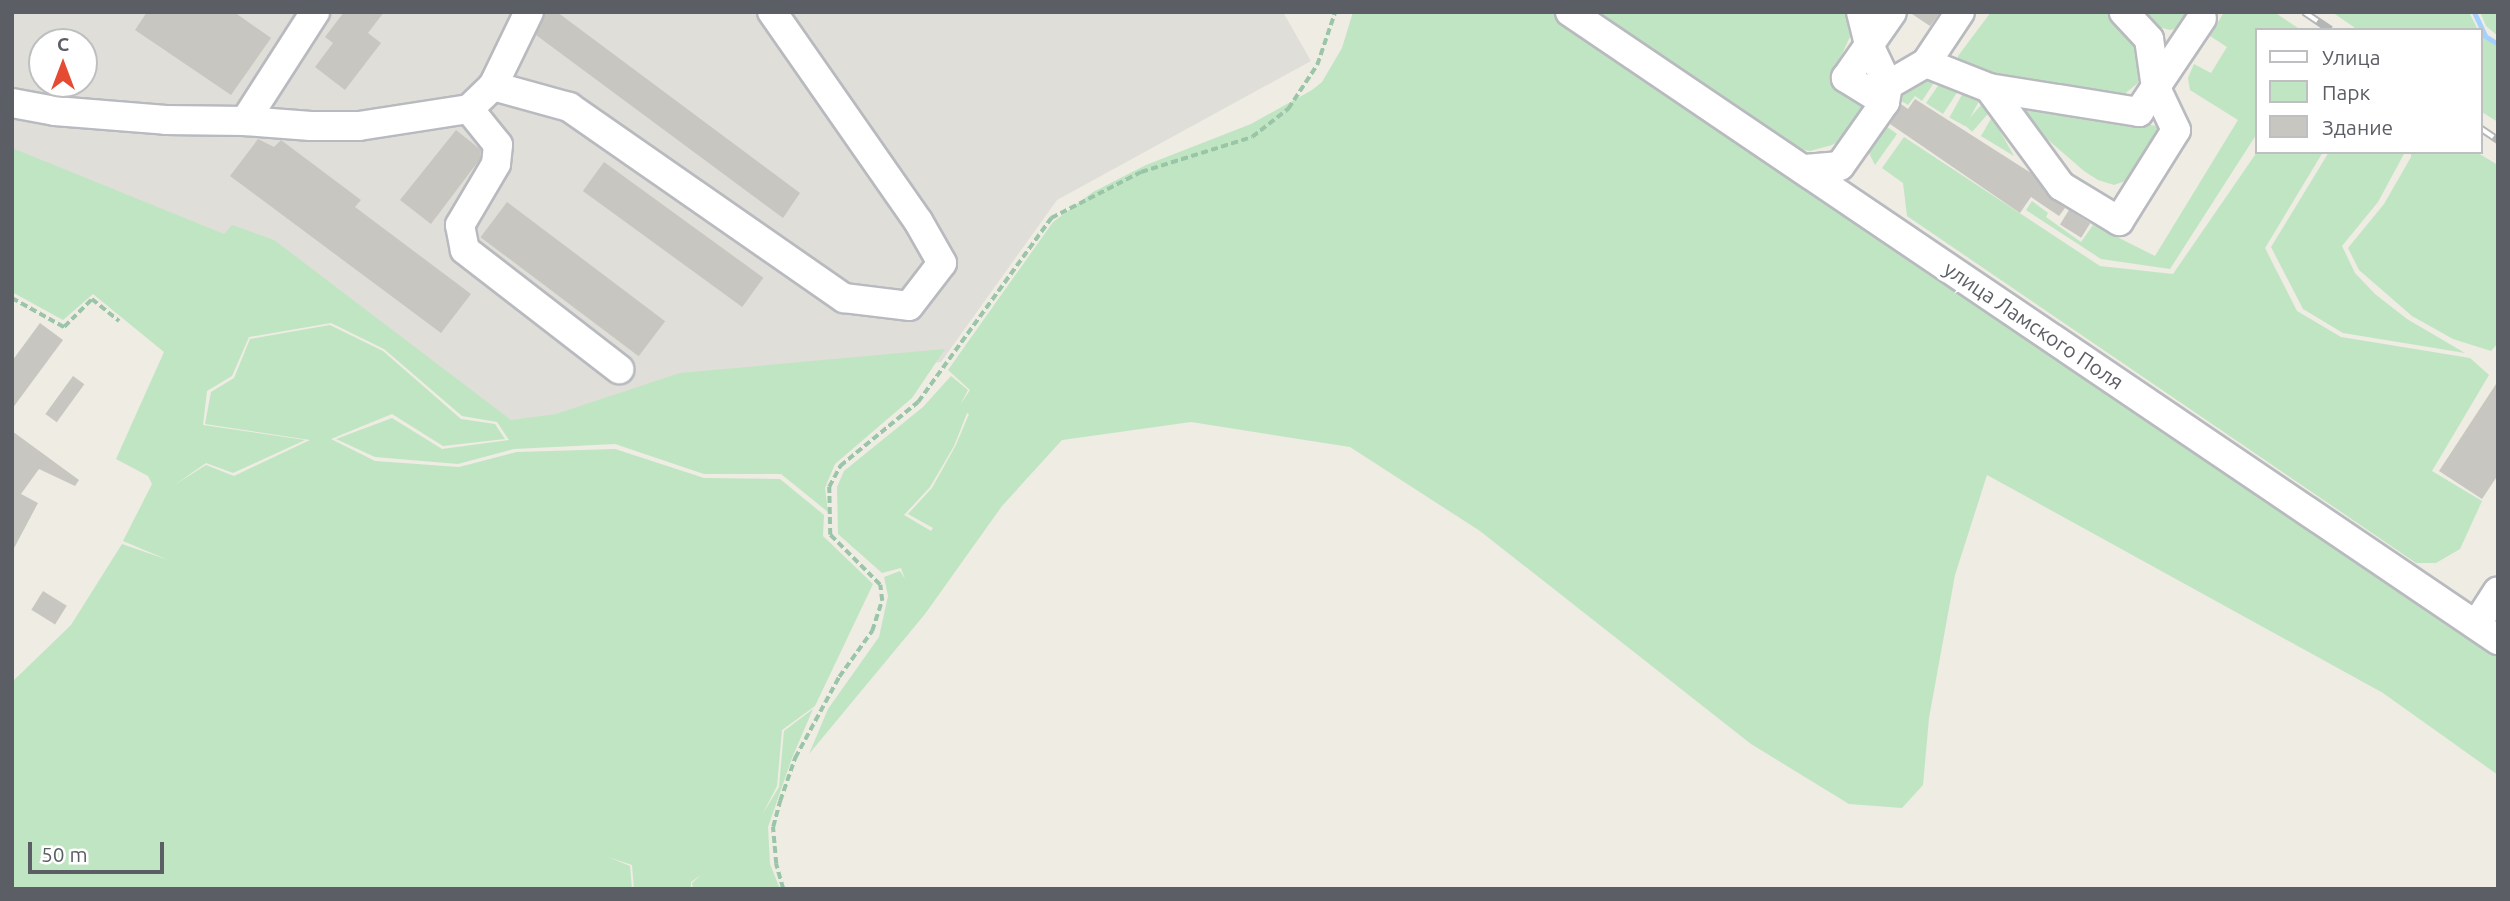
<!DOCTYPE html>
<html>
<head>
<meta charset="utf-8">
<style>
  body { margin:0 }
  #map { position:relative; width:2510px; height:901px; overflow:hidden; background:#eeece3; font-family:Ubuntu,sans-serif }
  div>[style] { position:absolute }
  .industrial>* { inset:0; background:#dfded8 }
  .green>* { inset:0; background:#c0e5c2; transform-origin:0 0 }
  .stream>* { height:5px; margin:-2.5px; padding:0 2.5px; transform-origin:2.5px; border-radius:2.5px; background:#a4d1fd }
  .building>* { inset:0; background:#c8c6c0; transform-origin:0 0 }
  .path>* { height:3.5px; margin-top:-1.75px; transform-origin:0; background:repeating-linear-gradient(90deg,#9ac5a9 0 7px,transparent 0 10.5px) }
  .roads { filter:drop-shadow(2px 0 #b8babf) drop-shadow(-2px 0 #b8babf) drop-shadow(0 2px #b8babf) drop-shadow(0 -2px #b8babf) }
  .minor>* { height:28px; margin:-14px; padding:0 14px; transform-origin:14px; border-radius:14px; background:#fff }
  .rail>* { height:8px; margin-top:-4px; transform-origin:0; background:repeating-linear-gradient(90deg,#fff 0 16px,#b4b5b5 0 32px); box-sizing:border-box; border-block:2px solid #b4b5b5 }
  span { translate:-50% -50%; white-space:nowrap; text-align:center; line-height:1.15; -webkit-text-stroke:7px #fff; paint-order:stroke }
  .street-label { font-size:21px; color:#5b5e64 }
  .frame { position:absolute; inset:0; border:14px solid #5b5e64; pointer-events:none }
  .legend { position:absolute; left:2255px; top:28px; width:228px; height:126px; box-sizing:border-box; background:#fff; border:2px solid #bdbfc1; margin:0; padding:9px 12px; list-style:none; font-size:21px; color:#5b5e64 }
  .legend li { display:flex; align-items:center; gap:14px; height:35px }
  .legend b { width:35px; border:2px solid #bdbfc1 }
  .north { position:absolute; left:28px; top:28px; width:70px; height:70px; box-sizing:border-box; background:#fff; border:2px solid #bdbfc1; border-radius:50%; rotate:0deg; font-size:19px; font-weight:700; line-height:28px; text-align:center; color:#5b5e64 }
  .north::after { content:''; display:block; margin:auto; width:24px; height:32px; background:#e54a32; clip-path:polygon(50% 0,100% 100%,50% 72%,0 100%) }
  .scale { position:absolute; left:28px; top:842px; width:136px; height:32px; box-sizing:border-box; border:4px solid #5b5e64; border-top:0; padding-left:9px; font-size:21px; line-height:24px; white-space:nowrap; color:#5b5e64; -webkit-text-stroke:5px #fff; paint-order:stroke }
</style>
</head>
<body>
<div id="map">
  <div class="industrial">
    <div style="clip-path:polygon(evenodd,12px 12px,1283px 12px,1311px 61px,1057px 200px,941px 362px,710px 382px,509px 429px,263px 250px,12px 169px,12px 12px,42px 42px,84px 42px,84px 84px,42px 84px,42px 42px)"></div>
  </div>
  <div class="green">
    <div style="clip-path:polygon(evenodd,1353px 12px,1552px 12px,1818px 189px,2498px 651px,2498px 775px,2383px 693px,1987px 475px,1955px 575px,1929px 718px,1923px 785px,1902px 808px,1849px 804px,1751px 744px,1480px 531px,1350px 447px,1191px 422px,1062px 440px,1002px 506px,925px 614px,809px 754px,828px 709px,879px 637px,888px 596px,884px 577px,900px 571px,905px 579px,901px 568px,882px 573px,838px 534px,837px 487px,844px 471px,923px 407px,951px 376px,968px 390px,960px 405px,970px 390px,948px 370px,1053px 222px,1093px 192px,1146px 165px,1251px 124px,1312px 90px,1322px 82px,1342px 48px,1353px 12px,967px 413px,969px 414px,956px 445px,932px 488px,908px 514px,933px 528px,931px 531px,904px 515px,930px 487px,954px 446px,967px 413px)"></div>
    <div style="clip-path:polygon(1589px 12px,1850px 12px,1853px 30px,1839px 61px,1839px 75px,1874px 103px,1848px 136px,1832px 145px,1810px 151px,1793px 148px)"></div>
    <div style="clip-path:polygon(1991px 12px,2114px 12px,2141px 45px,2143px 65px,2138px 83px,2118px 99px,1972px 73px,1958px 64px,1958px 56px)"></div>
    <div style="clip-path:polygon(2138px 12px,2192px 12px,2179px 28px,2170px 30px,2159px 27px)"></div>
    <div style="clip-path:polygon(2224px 12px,2274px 12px,2301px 30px,2256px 30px,2256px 135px,2170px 269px,2101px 259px,2026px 210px,2032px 201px,2048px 213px,2046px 217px,2081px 242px,2093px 225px,2155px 256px,2238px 120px,2190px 90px,2188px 78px,2194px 64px,2211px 73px,2227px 47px,2210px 36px)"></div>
    <div style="clip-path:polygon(2332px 12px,2469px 12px,2478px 30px,2358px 30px)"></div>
    <div style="clip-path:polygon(2480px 12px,2498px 12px,2498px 36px,2486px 26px)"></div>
    <div style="clip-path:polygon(2480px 35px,2498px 47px,2498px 122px,2480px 111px)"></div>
    <div style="clip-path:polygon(1924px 80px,1935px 81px,1922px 101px,1915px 96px,1908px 105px,1898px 99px,1903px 91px)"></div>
    <div style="clip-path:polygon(1940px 83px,1958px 91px,1943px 114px,1926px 103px)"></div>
    <div style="left:1963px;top:93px;width:18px;height:28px;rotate:29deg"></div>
    <div style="clip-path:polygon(2020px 102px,2031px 102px,2161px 127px,2128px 180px,2114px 185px,2098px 180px,2084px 171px,2018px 114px)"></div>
    <div style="left:1981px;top:105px;width:11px;height:26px;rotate:41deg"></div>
    <div style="clip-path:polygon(1992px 117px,2014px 156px,1981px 136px)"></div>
    <div style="clip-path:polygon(1879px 121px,1897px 134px,1875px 165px,1866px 147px)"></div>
    <div style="clip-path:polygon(1904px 137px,2100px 266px,2173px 274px,2257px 152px,2323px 152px,2265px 248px,2297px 311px,2341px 337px,2470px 358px,2489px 375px,2432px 471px,2482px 501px,2460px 549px,2436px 563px,2416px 563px,1907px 216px,1903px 183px,1882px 168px)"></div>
    <div style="clip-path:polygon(12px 148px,224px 234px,232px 225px,274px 240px,511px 420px,556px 414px,680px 373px,945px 349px,912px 398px,835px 464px,825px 488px,828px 512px,781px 474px,704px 474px,615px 444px,514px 449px,458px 464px,375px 457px,336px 439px,392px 418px,442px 449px,509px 440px,497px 422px,462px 416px,384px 349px,331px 323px,249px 337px,232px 376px,207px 391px,203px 425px,305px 440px,233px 473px,206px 463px,173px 486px,206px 465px,234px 476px,310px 440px,205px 424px,211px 392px,234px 378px,250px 339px,330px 325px,383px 351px,461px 419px,495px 424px,505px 439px,443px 446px,392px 414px,331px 439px,375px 461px,459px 467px,517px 452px,615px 449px,704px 478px,780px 479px,824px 515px,823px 536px,873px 584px,815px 706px,782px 730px,777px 786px,762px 815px,779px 787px,784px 731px,813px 709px,792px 758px,768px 827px,770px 864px,780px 889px,693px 889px,692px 883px,701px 875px,691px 882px,691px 889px,634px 889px,632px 865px,608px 857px,630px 866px,632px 889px,12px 889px,12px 682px,71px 625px,122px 544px,168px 560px,123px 541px,152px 484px,148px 476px,116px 459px,164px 352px,93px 294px,63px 320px,12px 292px)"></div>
    <div style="clip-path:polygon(2329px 152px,2405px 152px,2378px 202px,2342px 246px,2355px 273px,2375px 294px,2407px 319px,2465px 353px,2343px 333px,2303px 309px,2271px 247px)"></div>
    <div style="clip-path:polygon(2411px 152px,2476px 152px,2498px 165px,2498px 343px,2491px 351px,2453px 339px,2412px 316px,2359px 270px,2348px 248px,2384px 204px,2411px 157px)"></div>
  </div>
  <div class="stream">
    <div style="left:2474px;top:12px;width:26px;rotate:65deg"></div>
    <div style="left:2485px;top:36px;width:15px;rotate:32deg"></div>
  </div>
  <div class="building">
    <div style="clip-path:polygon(147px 12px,234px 12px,271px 38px,231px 95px,135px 30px)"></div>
    <div style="clip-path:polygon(344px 12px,384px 12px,368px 33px,381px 43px,345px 90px,315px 67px,333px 43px,325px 37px)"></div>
    <div style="clip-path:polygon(545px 12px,557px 12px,800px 193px,783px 218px,536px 35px)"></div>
    <div style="clip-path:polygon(1909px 12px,1940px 12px,1930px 26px)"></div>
    <div style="clip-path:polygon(1915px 99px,2031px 173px,2048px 196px,2065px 208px,2059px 216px,2031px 197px,2020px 213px,1890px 124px,1901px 104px,1908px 109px)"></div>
    <div style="clip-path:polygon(456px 130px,481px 150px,480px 159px,431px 224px,400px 200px)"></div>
    <div style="clip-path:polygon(258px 139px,274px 147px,281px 140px,361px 200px,355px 207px,471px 294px,441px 333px,230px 176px)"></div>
    <div style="left:604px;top:162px;width:197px;height:36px;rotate:36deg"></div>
    <div style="left:507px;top:202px;width:198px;height:44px;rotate:37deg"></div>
    <div style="left:2069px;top:210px;width:25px;height:17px;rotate:32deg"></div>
    <div style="clip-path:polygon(40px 323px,63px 340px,12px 409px,12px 361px)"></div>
    <div style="left:73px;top:376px;width:14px;height:47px;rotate:36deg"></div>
    <div style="clip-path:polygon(2498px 381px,2498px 475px,2482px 499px,2439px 471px)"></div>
    <div style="clip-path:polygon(12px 431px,79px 480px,75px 486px,39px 469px,21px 494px,38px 503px,12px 552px)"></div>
    <div style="left:43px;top:591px;width:28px;height:22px;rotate:32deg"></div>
  </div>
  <div class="path">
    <div style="left:12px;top:298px;width:60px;rotate:29.1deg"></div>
    <div style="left:64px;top:327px;width:40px;rotate:-45deg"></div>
    <div style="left:92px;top:299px;width:35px;rotate:39deg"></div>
    <div style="left:783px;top:889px;width:26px;rotate:-106deg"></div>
    <div style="left:776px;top:864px;width:37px;rotate:-95deg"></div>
    <div style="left:773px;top:827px;width:27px;rotate:-75deg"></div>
    <div style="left:780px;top:801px;width:46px;rotate:-70.8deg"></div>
    <div style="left:795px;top:758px;width:92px;rotate:-61.5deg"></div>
    <div style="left:839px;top:677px;width:57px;rotate:-54.3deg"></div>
    <div style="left:872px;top:631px;width:32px;rotate:-72deg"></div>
    <div style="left:882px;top:601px;width:16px;rotate:-97deg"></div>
    <div style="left:880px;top:585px;width:71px;rotate:-135deg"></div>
    <div style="left:830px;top:535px;width:48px;rotate:-91.2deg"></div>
    <div style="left:829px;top:487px;width:24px;rotate:-62deg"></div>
    <div style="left:840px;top:466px;width:101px;rotate:-39.4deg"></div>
    <div style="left:918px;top:402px;width:227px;rotate:-54.1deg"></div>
    <div style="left:1051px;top:218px;width:101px;rotate:-27.1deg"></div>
    <div style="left:1141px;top:172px;width:116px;rotate:-17.5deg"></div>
    <div style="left:1252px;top:137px;width:46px;rotate:-37.9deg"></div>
    <div style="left:1288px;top:109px;width:53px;rotate:-56.6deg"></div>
    <div style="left:1317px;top:65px;width:56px;rotate:-71.2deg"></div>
  </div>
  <div class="roads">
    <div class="minor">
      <div style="left:1570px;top:12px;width:1121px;rotate:34.09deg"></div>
      <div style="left:1861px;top:12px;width:34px;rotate:76deg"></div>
      <div style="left:1869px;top:45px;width:44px;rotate:64.6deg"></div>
      <div style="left:1926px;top:63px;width:61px;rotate:-56.3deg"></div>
      <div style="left:493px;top:86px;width:79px;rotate:15.4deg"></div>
      <div style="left:569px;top:107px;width:335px;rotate:34.8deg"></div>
      <div style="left:844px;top:298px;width:65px;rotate:7deg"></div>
      <div style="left:909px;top:306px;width:54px;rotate:-52.5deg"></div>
      <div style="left:942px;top:263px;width:48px;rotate:-119.7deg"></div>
      <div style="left:918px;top:221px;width:255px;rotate:-124.9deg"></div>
      <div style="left:1989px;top:88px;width:122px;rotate:53.7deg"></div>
      <div style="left:2061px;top:186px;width:68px;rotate:31.1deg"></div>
      <div style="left:2119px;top:221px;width:107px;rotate:-57.9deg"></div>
      <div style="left:2176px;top:130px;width:47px;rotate:-115.5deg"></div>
      <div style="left:2156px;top:88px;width:49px;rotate:-98.1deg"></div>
      <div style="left:2149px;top:39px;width:37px;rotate:-133deg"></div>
      <div style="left:1885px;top:102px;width:46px;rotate:-148.4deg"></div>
      <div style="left:1846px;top:78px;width:80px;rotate:-55.1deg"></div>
      <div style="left:12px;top:103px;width:44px;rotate:10.5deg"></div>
      <div style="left:55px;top:111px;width:111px;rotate:4.6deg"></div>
      <div style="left:166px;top:120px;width:79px;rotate:0.7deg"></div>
      <div style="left:245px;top:121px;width:66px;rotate:4.3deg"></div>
      <div style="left:311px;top:126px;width:48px"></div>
      <div style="left:359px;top:126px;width:111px;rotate:-8.8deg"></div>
      <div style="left:469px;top:109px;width:33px;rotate:-44deg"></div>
      <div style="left:493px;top:86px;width:82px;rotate:-64.1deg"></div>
      <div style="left:469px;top:109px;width:46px;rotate:51.1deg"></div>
      <div style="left:498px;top:145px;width:19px;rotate:96deg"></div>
      <div style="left:496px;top:164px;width:71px;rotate:120.5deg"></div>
      <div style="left:460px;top:225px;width:25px;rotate:79deg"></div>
      <div style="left:465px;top:250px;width:195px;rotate:37.7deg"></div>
      <div style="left:245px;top:121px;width:130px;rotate:-57.3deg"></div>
      <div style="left:1804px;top:169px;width:36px;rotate:-5deg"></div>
      <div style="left:1840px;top:166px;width:78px;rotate:-54.9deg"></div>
      <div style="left:1885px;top:102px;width:17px;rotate:-80deg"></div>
      <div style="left:1888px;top:85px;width:44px;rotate:-30.1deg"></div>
      <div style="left:1926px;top:63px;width:68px;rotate:21.6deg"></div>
      <div style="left:1989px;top:88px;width:152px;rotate:9.1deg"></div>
      <div style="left:2139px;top:112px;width:113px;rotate:-56.2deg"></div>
      <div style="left:2476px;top:625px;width:40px;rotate:-57.1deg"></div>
    </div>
  </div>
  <div class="rail">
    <div style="left:2304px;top:12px;width:32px;rotate:34deg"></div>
    <div style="left:2480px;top:128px;width:22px;rotate:34deg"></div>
  </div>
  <div class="street-label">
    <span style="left:2034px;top:325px;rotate:34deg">улица Ламского Поля</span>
  </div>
  <div class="frame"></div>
  <ul class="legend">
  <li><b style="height:9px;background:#fff"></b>Улица</li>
  <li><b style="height:19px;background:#c0e5c2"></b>Парк</li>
  <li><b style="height:19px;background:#c8c6c0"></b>Здание</li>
  </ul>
  <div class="north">С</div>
  <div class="scale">50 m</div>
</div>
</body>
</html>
